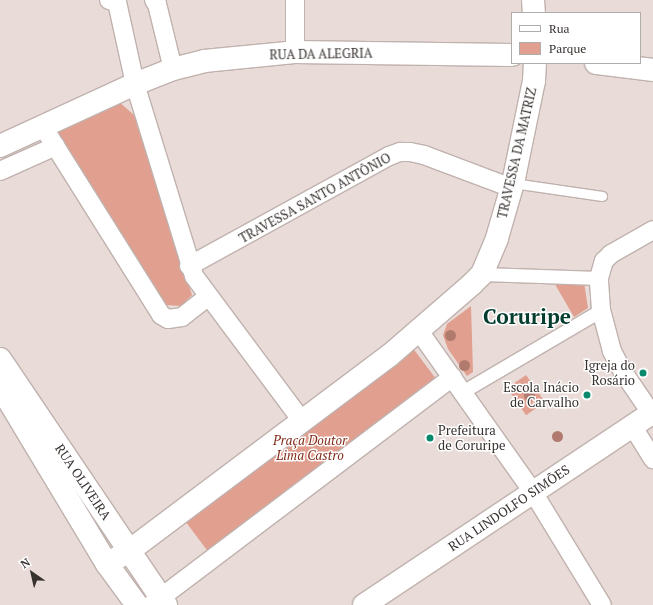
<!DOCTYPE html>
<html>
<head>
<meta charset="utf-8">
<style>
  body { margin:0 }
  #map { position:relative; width:653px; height:605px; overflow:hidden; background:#e9dbd7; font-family:"PT Serif",serif }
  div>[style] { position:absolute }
  .green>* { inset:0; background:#e19f8f; transform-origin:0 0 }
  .roads { filter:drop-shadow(1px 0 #c0b2ae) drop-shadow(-1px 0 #c0b2ae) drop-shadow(0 1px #c0b2ae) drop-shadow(0 -1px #c0b2ae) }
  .service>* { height:9px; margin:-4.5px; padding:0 4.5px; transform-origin:4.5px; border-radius:4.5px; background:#fff }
  .pedestrian>* { height:13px; margin:-6.5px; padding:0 6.5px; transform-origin:6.5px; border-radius:6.5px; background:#fff }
  .minor>* { height:18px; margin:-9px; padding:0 9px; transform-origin:9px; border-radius:9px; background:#fff }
  .tertiary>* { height:22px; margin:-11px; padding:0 11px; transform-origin:11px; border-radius:11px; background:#fff }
  .trees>* { width:11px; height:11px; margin:-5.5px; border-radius:50%; background:#b07b6e }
  .dots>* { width:11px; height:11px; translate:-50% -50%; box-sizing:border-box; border:2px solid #fff; border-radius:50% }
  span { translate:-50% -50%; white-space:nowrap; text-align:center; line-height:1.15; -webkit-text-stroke:3px #fff; paint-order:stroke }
  .street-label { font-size:13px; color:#373230 }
  .poi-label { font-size:13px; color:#373230 }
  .right { translate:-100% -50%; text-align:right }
  .left { translate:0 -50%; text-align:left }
  .park-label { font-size:13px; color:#822c19; font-style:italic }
  .town-label { font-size:21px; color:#043c2e; font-weight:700 }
  .legend { position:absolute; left:511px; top:12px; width:130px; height:52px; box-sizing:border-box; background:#fff; border:1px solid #afadac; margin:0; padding:5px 7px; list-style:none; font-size:12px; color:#373230 }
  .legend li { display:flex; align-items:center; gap:8px; height:20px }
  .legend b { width:20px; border:1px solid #afadac }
  .north { position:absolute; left:12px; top:553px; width:40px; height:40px; -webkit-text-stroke:3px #fff; paint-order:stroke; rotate:326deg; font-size:11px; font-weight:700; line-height:16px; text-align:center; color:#373230 }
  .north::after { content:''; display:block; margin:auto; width:14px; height:18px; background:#373230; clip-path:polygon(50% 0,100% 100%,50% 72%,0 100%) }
</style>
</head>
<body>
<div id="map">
  <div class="green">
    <div style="clip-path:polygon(118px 101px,134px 115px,192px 295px,181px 306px,166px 305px,55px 133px,56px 127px)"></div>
    <div style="clip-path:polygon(555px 279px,584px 282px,588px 308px,574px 317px,556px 286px)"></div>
    <div style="clip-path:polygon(471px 306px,473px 372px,467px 376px,448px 349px,443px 335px,447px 324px)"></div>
    <div style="left:412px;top:347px;width:40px;height:286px;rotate:53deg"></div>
    <div style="left:526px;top:375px;width:33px;height:23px;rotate:55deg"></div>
  </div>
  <div class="roads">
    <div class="service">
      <div style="left:513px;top:183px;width:90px;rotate:8.3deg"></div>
    </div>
    <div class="pedestrian">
      <div style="left:482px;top:274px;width:117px;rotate:2deg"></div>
      <div style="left:462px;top:392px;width:161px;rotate:-30.5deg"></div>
    </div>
    <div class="minor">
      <div style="left:109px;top:0;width:8px;rotate:14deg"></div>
      <div style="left:117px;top:2px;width:84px;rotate:77.6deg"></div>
      <div style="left:135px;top:84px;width:201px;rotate:72.9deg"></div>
      <div style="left:194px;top:276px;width:181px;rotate:53.3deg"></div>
      <div style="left:154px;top:0;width:5px;rotate:53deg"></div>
      <div style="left:157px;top:4px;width:67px;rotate:76.2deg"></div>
      <div style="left:295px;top:0;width:52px;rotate:90deg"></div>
      <div style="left:42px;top:125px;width:224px;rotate:57.9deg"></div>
      <div style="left:161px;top:315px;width:8px;rotate:30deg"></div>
      <div style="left:168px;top:319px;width:14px;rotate:-8deg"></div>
      <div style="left:182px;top:317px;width:33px;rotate:-38deg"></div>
      <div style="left:0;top:171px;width:61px;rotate:-24.1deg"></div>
      <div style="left:189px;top:266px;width:228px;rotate:-28.8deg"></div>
      <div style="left:389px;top:156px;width:12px;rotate:-20deg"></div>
      <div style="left:400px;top:152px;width:10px"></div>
      <div style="left:410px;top:152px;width:14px;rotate:12deg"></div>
      <div style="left:424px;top:155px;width:94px;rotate:20.6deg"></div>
      <div style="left:419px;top:331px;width:197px;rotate:54.7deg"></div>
      <div style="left:533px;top:492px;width:132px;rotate:58.6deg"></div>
      <div style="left:651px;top:413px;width:50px;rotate:-124.3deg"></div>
      <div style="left:623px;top:372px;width:24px;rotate:-118deg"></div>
      <div style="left:612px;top:351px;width:42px;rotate:-105deg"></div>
      <div style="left:601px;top:310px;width:32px;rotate:-94deg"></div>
      <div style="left:599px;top:278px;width:18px;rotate:-74deg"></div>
      <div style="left:604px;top:261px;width:10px;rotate:-45deg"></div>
      <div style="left:611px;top:254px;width:48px;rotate:-29.7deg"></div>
      <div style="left:633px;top:427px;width:38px;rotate:58deg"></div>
      <div style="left:151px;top:605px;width:378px;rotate:-37.1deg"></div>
    </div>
    <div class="tertiary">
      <div style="left:533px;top:0;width:13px;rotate:86deg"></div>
      <div style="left:596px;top:63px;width:57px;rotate:7deg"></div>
      <div style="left:0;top:146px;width:149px;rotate:-24.7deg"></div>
      <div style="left:135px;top:84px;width:41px;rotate:-21.5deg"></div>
      <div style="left:173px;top:69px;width:32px;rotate:-14deg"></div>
      <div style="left:204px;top:61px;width:91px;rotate:-5.6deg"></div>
      <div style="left:295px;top:52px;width:217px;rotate:0.8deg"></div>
      <div style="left:0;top:359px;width:297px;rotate:56deg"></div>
      <div style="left:0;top:386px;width:208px;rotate:59deg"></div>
      <div style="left:107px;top:564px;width:51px;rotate:53.8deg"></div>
      <div style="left:107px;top:564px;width:26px;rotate:-31deg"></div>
      <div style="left:129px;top:551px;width:325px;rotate:-36.9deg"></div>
      <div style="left:389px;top:356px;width:110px;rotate:-40.9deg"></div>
      <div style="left:472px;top:284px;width:14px;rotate:-45deg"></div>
      <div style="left:482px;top:274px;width:39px;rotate:-67deg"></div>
      <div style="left:497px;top:238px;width:57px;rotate:-73.8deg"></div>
      <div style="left:513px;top:183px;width:104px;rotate:-78.4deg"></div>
      <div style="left:534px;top:81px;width:18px;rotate:-87deg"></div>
      <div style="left:364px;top:605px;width:348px;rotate:-33.7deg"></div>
    </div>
  </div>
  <div class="trees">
    <div style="left:450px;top:335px"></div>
    <div style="left:464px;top:365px"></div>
    <div style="left:529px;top:395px"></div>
    <div style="left:557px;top:436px"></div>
  </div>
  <div class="dots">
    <div style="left:643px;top:373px;background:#08886c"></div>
    <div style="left:587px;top:395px;background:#08886c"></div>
    <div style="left:430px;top:438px;background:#08886c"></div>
  </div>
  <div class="street-label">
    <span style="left:321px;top:54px;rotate:-1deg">RUA DA ALEGRIA</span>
    <span style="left:517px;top:153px;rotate:-77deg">TRAVESSA DA MATRIZ</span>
    <span style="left:315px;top:198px;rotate:-29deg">TRAVESSA SANTO ANTÔNIO</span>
    <span style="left:83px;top:482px;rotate:56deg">RUA OLIVEIRA</span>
    <span style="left:509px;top:508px;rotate:-34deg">RUA LINDOLFO SIMÕES</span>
  </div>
  <div class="poi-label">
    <span class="right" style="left:635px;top:373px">Igreja do<br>Rosário</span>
    <span class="right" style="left:579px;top:395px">Escola Inácio<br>de Carvalho</span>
    <span class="left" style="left:438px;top:438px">Prefeitura<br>de Coruripe</span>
  </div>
  <div class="park-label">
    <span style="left:310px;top:448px">Praça Doutor<br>Lima Castro</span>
  </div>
  <div class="town-label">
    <span style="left:527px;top:316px">Coruripe</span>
  </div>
  <ul class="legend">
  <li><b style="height:5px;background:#fff"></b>Rua</li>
  <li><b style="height:11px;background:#e19f8f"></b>Parque</li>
  </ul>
  <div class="north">N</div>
</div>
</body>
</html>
